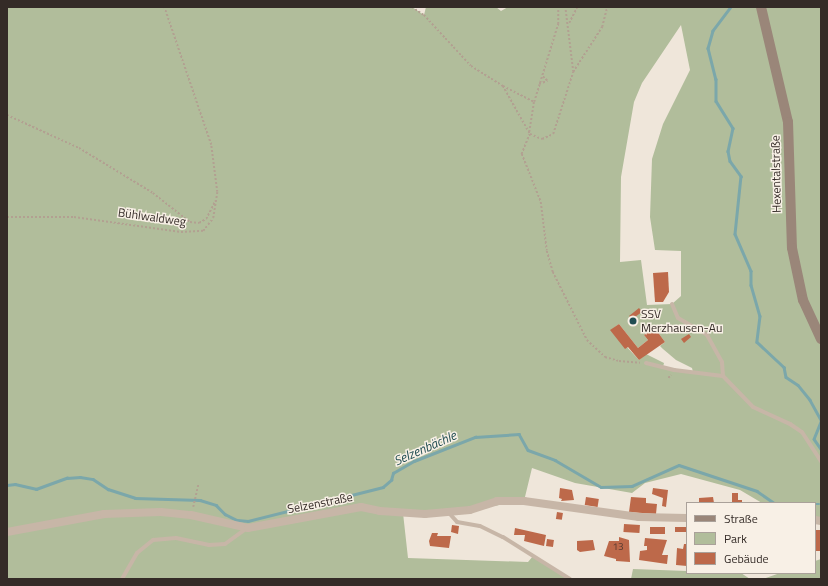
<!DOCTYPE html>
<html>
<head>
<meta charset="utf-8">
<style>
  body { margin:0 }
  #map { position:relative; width:828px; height:586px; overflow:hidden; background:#efe6da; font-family:"Titillium Web",sans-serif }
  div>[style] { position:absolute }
  .green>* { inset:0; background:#b1bd9b }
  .stream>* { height:2.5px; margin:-1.25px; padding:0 1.25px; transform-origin:1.25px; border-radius:1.25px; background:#7ba7aa }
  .building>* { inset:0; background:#bd694a; transform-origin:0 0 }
  .path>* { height:1.5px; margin-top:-0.75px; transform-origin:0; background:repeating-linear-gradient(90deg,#b2a091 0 2px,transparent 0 4px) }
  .lane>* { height:4px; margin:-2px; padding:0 2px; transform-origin:2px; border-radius:2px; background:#c7b6a7 }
  .street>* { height:8px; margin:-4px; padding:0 4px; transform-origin:4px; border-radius:4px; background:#c7b6a7 }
  .secondary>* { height:10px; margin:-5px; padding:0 5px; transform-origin:5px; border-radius:5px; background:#9a8679 }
  .dots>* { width:11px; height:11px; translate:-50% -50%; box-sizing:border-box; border:2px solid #f8f0e6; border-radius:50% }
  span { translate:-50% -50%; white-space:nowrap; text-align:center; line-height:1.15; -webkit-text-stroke:3px #f8f0e6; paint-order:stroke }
  .number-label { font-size:10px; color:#563a30 }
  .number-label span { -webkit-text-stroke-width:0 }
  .street-label { font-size:12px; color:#342b27 }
  .poi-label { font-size:12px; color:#342b27 }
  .left { translate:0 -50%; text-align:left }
  .water-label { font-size:13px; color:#204d52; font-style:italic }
  .frame { position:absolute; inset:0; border:8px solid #342b27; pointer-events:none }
  .legend { position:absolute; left:686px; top:502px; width:130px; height:72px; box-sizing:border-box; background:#f8f0e6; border:1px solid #aaa19a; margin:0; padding:5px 7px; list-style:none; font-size:12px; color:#342b27 }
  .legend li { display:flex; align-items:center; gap:8px; height:20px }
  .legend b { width:20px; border:1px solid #aaa19a }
</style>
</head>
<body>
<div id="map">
  <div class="green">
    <div style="clip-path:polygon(evenodd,7px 7px,412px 7px,424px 15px,426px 7px,496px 7px,501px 11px,508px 7px,821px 7px,821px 517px,815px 517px,815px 503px,762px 503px,740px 490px,681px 474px,645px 483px,632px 493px,575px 483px,532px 468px,524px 501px,470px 510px,403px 513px,408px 558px,528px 562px,533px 556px,570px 579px,7px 579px,7px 7px,681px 25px,690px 70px,663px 124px,652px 159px,650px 217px,655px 250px,681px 251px,681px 296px,672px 304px,647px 305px,641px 260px,620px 262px,621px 177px,634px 102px,642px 83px,681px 25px,7px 7px,619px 324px,638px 348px,648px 340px,644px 335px,654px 327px,665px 342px,660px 346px,663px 349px,676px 360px,692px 368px,693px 372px,663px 367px,664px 363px,646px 354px,639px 360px,611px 330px,619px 324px)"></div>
    <div style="clip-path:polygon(821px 559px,821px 579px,763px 579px,780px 573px,815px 573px,815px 561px)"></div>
    <div style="clip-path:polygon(633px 569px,741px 573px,750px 579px,631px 579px)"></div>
  </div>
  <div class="stream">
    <div style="left:731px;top:7px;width:30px;rotate:127deg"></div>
    <div style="left:713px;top:31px;width:18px;rotate:106deg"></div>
    <div style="left:708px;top:48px;width:32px;rotate:76deg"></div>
    <div style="left:716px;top:79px;width:22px;rotate:90deg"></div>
    <div style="left:716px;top:101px;width:32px;rotate:58deg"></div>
    <div style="left:733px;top:128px;width:24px;rotate:102deg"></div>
    <div style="left:728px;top:151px;width:10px;rotate:79deg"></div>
    <div style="left:730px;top:161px;width:19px;rotate:54deg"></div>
    <div style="left:741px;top:176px;width:58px;rotate:95.9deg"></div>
    <div style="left:735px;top:234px;width:40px;rotate:66.6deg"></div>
    <div style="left:751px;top:271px;width:14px;rotate:90deg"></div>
    <div style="left:751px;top:285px;width:32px;rotate:74deg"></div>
    <div style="left:760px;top:316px;width:26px;rotate:97deg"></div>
    <div style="left:757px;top:342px;width:37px;rotate:43deg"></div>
    <div style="left:784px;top:367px;width:10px;rotate:79deg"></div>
    <div style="left:786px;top:377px;width:14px;rotate:34deg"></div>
    <div style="left:798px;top:385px;width:19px;rotate:51deg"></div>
    <div style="left:810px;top:400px;width:23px;rotate:61deg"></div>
    <div style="left:821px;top:422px;width:18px;rotate:112deg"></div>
    <div style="left:814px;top:439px;width:12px;rotate:55deg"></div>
    <div style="left:7px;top:485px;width:8px;rotate:-7deg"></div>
    <div style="left:15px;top:484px;width:22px;rotate:13deg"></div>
    <div style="left:36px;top:489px;width:33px;rotate:-20deg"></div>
    <div style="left:67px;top:478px;width:13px;rotate:-4deg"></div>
    <div style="left:80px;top:477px;width:13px;rotate:9deg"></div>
    <div style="left:93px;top:479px;width:18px;rotate:34deg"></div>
    <div style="left:108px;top:489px;width:28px;rotate:18deg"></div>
    <div style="left:135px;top:498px;width:65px;rotate:1.8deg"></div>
    <div style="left:200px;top:500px;width:17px;rotate:17deg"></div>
    <div style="left:216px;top:505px;width:13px;rotate:45deg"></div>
    <div style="left:225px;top:514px;width:13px;rotate:27deg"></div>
    <div style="left:237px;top:520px;width:11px;rotate:5deg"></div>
    <div style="left:248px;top:521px;width:139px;rotate:-14.1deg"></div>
    <div style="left:383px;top:487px;width:11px;rotate:-41deg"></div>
    <div style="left:391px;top:480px;width:7px;rotate:-74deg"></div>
    <div style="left:393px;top:473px;width:24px;rotate:-30deg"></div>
    <div style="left:414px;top:461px;width:66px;rotate:-21.5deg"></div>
    <div style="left:475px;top:437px;width:44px;rotate:-3.9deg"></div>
    <div style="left:519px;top:434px;width:18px;rotate:61deg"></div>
    <div style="left:528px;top:450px;width:29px;rotate:20deg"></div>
    <div style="left:555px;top:460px;width:53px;rotate:30.4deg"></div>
    <div style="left:601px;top:487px;width:31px;rotate:-2deg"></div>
    <div style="left:632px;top:486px;width:51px;rotate:-24.1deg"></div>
    <div style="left:679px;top:465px;width:82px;rotate:18.4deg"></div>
    <div style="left:757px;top:491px;width:21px;rotate:35deg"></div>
    <div style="left:815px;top:504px;width:4px"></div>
  </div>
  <div class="building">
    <div style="clip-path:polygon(668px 272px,669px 292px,663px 302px,655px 302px,653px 273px)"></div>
    <div style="clip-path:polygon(639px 308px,642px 312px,632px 319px,629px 316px)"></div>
    <div style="clip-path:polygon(619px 324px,638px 348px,648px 340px,644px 335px,654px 327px,665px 342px,639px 360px,628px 347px,625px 349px,610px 330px)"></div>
    <div style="clip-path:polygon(689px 334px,691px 337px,684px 343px,681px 339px)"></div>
    <div style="clip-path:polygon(560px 488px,572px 490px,574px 500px,561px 501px,562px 499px,559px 498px)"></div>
    <div style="clip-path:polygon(653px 488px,668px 490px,666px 507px,662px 506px,663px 498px,652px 494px)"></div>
    <div style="clip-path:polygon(732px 493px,738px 493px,738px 500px,742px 500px,742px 503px,732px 503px)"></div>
    <div style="left:586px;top:497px;width:13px;height:8px;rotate:9deg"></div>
    <div style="clip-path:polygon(631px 497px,646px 498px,646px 503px,657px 504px,656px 514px,629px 512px)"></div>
    <div style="clip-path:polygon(713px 497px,714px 503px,699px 503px,699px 498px)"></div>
    <div style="left:557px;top:512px;width:6px;height:7px;rotate:9deg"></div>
    <div style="left:624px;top:524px;width:16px;height:8px;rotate:4deg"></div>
    <div style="clip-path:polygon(452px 525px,459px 526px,458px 534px,451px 532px)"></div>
    <div style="left:650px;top:527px;width:15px;height:7px"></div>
    <div style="left:687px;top:527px;width:5px;height:12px;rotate:90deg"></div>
    <div style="clip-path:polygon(515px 528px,546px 535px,544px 546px,524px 541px,525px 535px,514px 535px)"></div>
    <div style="left:815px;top:530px;width:6px;height:21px"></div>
    <div style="clip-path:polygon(432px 533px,438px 533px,437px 536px,451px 536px,449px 548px,430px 546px,429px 541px)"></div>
    <div style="clip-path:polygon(619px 537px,629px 540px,630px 562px,616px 561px,616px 559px,604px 556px,609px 541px,619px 541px)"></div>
    <div style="clip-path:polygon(645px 538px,667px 540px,662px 555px,668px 555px,667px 564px,639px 560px,640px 551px,647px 550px,647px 546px,644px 546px)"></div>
    <div style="left:547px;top:539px;width:7px;height:7px;rotate:8deg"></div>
    <div style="clip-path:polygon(593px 540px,595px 550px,580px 552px,577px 550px,577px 541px)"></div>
    <div style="clip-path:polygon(684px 544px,687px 544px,687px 566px,676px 565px,677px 548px,683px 549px)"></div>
  </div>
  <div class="path">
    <div style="left:412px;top:7px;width:14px;rotate:34deg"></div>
    <div style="left:424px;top:15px;width:69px;rotate:47.3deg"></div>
    <div style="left:471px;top:66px;width:38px;rotate:32deg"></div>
    <div style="left:503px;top:86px;width:55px;rotate:60.6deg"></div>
    <div style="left:530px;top:134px;width:13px;rotate:23deg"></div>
    <div style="left:542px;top:139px;width:12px;rotate:-24deg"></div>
    <div style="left:553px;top:134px;width:65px;rotate:-72.1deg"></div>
    <div style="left:573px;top:72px;width:65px;rotate:-97deg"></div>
    <div style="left:569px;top:23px;width:18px;rotate:-63deg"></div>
    <div style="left:573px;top:72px;width:54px;rotate:-57.2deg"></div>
    <div style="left:602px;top:27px;width:21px;rotate:-76deg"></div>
    <div style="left:539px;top:84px;width:9px;rotate:-21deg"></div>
    <div style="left:547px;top:81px;width:8px;rotate:-135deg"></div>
    <div style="left:503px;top:86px;width:35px;rotate:27deg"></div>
    <div style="left:7px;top:115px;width:79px;rotate:24.6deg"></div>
    <div style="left:79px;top:148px;width:87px;rotate:31.3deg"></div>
    <div style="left:153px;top:193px;width:47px;rotate:38.1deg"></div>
    <div style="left:190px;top:222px;width:9px;rotate:6deg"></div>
    <div style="left:199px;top:223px;width:8px;rotate:-30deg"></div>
    <div style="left:206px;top:219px;width:20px;rotate:-63deg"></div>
    <div style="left:529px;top:132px;width:30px;rotate:-81deg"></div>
    <div style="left:534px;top:102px;width:82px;rotate:-72.9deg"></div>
    <div style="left:558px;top:24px;width:17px;rotate:-90deg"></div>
    <div style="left:530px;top:134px;width:22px;rotate:112deg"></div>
    <div style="left:522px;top:154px;width:52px;rotate:68.4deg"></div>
    <div style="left:541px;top:202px;width:49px;rotate:83deg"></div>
    <div style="left:547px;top:251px;width:22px;rotate:74deg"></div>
    <div style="left:553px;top:272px;width:76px;rotate:63.4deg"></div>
    <div style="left:587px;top:340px;width:25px;rotate:43deg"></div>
    <div style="left:605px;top:357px;width:15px;rotate:16deg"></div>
    <div style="left:619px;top:361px;width:21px;rotate:5deg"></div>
    <div style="left:7px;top:217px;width:67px"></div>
    <div style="left:74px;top:217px;width:108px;rotate:8deg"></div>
    <div style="left:181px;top:232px;width:22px;rotate:-3deg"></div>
    <div style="left:203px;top:231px;width:16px;rotate:-52deg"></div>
    <div style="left:213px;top:218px;width:26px;rotate:-81deg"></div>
    <div style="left:217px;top:192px;width:47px;rotate:-97.3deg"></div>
    <div style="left:211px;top:145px;width:146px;rotate:-108.8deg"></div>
    <div style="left:668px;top:378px;width:4px;rotate:-45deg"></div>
    <div style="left:193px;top:507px;width:23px;rotate:-77deg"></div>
  </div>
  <div class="lane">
    <div style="left:672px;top:304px;width:15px;rotate:67deg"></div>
    <div style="left:678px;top:318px;width:34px;rotate:30deg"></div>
    <div style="left:707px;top:335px;width:31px;rotate:61deg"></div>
    <div style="left:722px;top:362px;width:14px;rotate:86deg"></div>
    <div style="left:646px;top:363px;width:29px;rotate:14deg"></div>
    <div style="left:674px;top:370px;width:49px;rotate:7deg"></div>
    <div style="left:723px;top:376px;width:43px;rotate:45.9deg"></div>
    <div style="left:753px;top:407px;width:41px;rotate:24.7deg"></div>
    <div style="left:790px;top:424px;width:14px;rotate:34deg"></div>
    <div style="left:802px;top:432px;width:35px;rotate:57deg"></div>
    <div style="left:449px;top:513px;width:12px;rotate:48deg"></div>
    <div style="left:457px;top:522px;width:23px;rotate:10deg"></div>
    <div style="left:480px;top:526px;width:25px;rotate:26deg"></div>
    <div style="left:503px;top:537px;width:79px;rotate:32.1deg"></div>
    <div style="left:122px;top:579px;width:30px;rotate:-60deg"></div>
    <div style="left:137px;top:553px;width:21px;rotate:-39deg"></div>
    <div style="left:153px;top:540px;width:23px;rotate:-5deg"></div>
    <div style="left:176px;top:538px;width:34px;rotate:12deg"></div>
    <div style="left:209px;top:545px;width:16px;rotate:-4deg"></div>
    <div style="left:225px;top:544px;width:27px;rotate:-36deg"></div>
  </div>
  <div class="street">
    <div style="left:815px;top:520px;width:6px;rotate:9deg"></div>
    <div style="left:7px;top:532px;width:99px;rotate:-10.5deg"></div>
    <div style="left:104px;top:514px;width:57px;rotate:-2deg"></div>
    <div style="left:161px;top:512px;width:30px;rotate:6deg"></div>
    <div style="left:191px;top:515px;width:58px;rotate:12.8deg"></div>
    <div style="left:248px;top:528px;width:115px;rotate:-10.5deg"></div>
    <div style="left:361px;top:507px;width:19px;rotate:12deg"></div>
    <div style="left:380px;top:511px;width:45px;rotate:3.8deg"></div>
    <div style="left:425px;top:514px;width:45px;rotate:-5.1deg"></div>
    <div style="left:470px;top:510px;width:28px;rotate:-18deg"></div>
    <div style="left:497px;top:501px;width:27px"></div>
    <div style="left:524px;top:501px;width:116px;rotate:7.9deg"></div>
    <div style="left:639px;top:517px;width:48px;rotate:1.2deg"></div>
  </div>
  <div class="secondary">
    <div style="left:761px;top:7px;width:118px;rotate:76.8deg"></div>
    <div style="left:788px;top:122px;width:126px;rotate:88.2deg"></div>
    <div style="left:792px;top:248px;width:53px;rotate:78.1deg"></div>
    <div style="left:803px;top:300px;width:43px;rotate:65.2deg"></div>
  </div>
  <div class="dots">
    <div style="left:633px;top:321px;background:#204d52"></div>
  </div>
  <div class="number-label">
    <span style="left:618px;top:547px">13</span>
  </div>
  <div class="street-label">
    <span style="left:776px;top:174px;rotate:-91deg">Hexentalstraße</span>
    <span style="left:152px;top:217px;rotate:8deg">Bühlwaldweg</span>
    <span style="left:320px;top:503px;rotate:-11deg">Selzenstraße</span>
  </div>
  <div class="poi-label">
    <span class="left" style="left:641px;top:321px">SSV<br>Merzhausen-Au</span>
  </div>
  <div class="water-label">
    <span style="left:425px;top:448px;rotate:-24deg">Selzenbächle</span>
  </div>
  <div class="frame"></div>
  <ul class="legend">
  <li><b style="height:5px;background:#9a8679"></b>Straße</li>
  <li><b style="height:11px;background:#b1bd9b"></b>Park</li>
  <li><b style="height:11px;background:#bd694a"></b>Gebäude</li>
  </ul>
</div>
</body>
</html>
